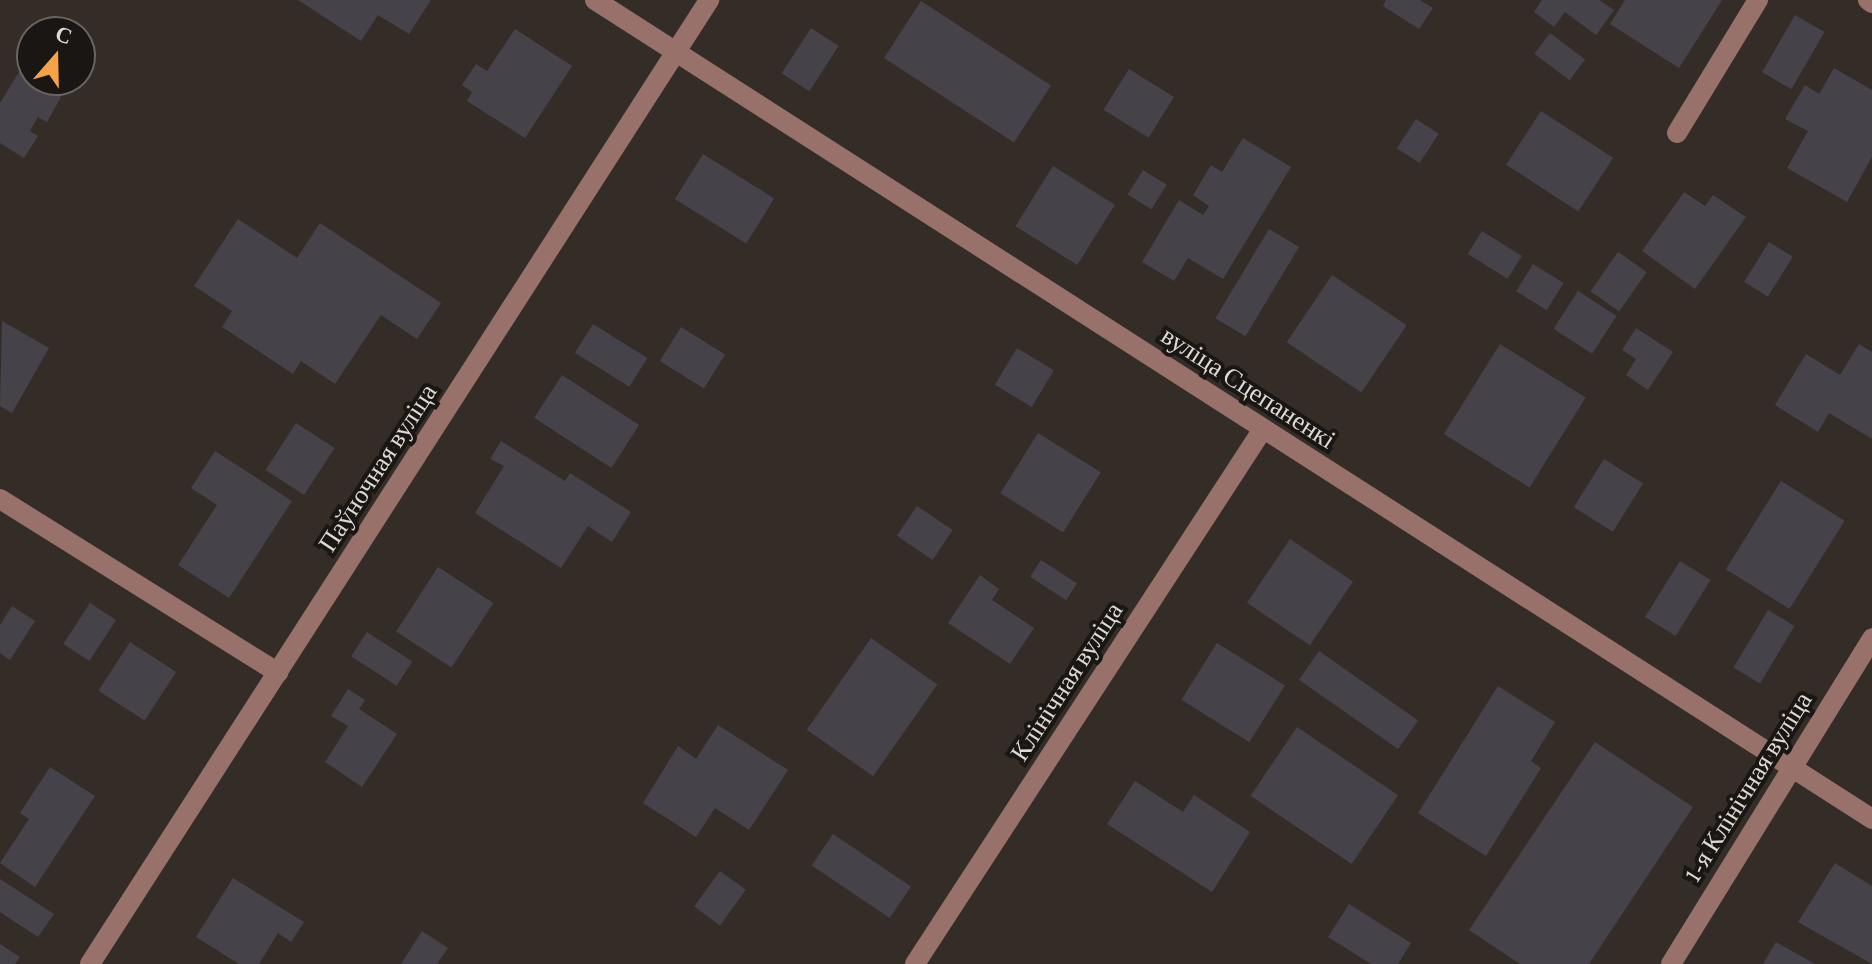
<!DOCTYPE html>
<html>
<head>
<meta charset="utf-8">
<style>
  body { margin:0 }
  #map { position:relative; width:1872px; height:964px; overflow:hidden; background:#342d27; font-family:"Crimson Pro",serif }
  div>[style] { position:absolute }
  .building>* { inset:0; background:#45424a; transform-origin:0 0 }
  .minor>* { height:20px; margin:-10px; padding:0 10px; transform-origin:10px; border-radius:10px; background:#99716b }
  span { translate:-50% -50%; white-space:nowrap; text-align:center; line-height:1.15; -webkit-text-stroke:8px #191613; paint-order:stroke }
  .street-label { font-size:26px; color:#ddd9d5 }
  .north { position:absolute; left:16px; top:16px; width:80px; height:80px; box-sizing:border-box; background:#191613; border:2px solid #676461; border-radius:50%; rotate:20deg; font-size:22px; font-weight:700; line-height:32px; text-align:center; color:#ddd9d5 }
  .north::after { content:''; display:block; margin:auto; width:28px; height:36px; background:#f6a248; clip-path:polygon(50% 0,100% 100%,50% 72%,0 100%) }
</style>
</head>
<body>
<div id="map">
  <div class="building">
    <div style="clip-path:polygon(298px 0,431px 0,409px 34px,378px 15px,361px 41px)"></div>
    <div style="clip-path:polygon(1386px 0,1420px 0,1433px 8px,1419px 29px,1383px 6px)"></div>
    <div style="clip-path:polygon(1542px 0,1599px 0,1614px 10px,1596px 35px,1565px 12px,1554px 27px,1534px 12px)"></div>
    <div style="clip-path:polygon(1625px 0,1722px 0,1679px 68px,1610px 24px)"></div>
    <div style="left:921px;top:1px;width:155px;height:68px;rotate:33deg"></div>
    <div style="left:1795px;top:15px;width:34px;height:66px;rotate:30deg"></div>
    <div style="left:811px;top:28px;width:33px;height:54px;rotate:33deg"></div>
    <div style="clip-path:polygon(515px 29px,572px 66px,525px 138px,467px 101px,472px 92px,462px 85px,476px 64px,487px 71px)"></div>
    <div style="left:1550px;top:33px;width:44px;height:26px;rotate:37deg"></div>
    <div style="clip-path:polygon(1834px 68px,1872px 90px,1872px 157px,1847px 202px,1787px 168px,1808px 131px,1785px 119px,1805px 85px,1819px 94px)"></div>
    <div style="left:1129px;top:69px;width:53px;height:48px;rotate:32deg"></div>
    <div style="clip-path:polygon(19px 72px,61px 97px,47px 122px,38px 117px,30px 131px,38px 136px,24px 158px,0 143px,0 103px)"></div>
    <div style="left:1541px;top:111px;width:86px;height:64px;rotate:33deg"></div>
    <div style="left:1416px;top:119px;width:27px;height:35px;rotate:33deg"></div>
    <div style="clip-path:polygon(1243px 138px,1291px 167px,1223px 279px,1188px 258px,1174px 281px,1142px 262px,1179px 200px,1203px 215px,1209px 206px,1193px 195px,1211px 165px,1222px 172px)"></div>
    <div style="left:703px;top:154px;width:84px;height:53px;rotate:32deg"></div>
    <div style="left:1053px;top:166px;width:73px;height:71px;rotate:32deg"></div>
    <div style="left:1143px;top:170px;width:28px;height:29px;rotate:32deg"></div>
    <div style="clip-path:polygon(1684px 192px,1705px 206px,1713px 195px,1746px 217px,1695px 289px,1642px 251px)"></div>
    <div style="clip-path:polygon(238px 219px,297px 258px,320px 223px,441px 303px,417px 339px,381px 315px,335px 384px,301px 361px,293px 374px,222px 327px,232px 311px,194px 286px)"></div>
    <div style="left:1269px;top:229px;width:35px;height:104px;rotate:31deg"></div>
    <div style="left:1482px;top:231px;width:47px;height:27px;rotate:32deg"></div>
    <div style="left:1769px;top:242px;width:28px;height:47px;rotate:32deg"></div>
    <div style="left:1618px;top:252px;width:35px;height:48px;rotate:35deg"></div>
    <div style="left:1533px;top:264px;width:36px;height:32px;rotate:32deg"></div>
    <div style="left:1332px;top:275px;width:90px;height:81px;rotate:34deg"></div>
    <div style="left:1578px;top:291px;width:46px;height:45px;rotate:33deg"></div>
    <div style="clip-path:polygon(2px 321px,49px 348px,12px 413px,0 406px)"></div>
    <div style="left:593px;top:324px;width:64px;height:34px;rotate:32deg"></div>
    <div style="left:681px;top:327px;width:52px;height:40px;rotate:32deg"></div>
    <div style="clip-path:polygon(1636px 328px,1673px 352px,1648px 390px,1626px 375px,1636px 359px,1622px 350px)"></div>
    <div style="left:1500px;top:344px;width:101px;height:106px;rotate:32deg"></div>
    <div style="clip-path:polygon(1859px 344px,1872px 352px,1872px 439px,1829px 413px,1818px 432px,1775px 405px,1806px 354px,1840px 375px)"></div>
    <div style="left:1017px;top:348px;width:43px;height:43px;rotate:31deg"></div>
    <div style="left:562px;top:375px;width:92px;height:51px;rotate:33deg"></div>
    <div style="left:296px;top:423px;width:46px;height:56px;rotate:33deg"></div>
    <div style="left:1038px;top:433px;width:74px;height:71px;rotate:32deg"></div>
    <div style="clip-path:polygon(501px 441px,565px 481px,570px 473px,631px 512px,612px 542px,588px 526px,561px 568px,475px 513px,504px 466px,490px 459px)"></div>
    <div style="clip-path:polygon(215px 451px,292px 501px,229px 598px,178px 565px,217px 505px,191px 488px)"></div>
    <div style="left:1604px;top:459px;width:46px;height:57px;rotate:32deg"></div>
    <div style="left:1781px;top:481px;width:75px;height:104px;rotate:32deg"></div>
    <div style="left:917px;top:506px;width:43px;height:36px;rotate:34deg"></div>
    <div style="left:1290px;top:539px;width:76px;height:77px;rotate:34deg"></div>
    <div style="left:1041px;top:560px;width:43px;height:20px;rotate:33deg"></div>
    <div style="left:1680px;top:561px;width:36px;height:66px;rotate:32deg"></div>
    <div style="left:438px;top:567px;width:66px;height:77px;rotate:33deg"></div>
    <div style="clip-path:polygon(980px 575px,999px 589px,992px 600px,1034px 628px,1010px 664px,948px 623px)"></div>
    <div style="left:90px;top:603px;width:31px;height:49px;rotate:33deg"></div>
    <div style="clip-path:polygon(12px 606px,35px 621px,10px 660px,0 653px,0 625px)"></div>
    <div style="left:1768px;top:610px;width:31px;height:67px;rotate:31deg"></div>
    <div style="left:367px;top:632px;width:54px;height:29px;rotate:33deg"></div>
    <div style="left:871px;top:638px;width:81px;height:112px;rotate:35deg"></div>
    <div style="left:130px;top:642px;width:55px;height:58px;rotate:33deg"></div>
    <div style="left:1217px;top:643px;width:80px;height:67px;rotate:32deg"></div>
    <div style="left:1319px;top:651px;width:121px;height:35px;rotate:35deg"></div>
    <div style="clip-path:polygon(1498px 686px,1555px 722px,1531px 761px,1541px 768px,1486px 856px,1418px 813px)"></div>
    <div style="clip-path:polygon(348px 689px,365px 700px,359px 709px,397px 734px,362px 787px,325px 762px,348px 726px,331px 716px)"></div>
    <div style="clip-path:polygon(718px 725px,788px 770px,749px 830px,715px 808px,696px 837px,643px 803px,678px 746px,696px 759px)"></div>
    <div style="left:1297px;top:727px;width:122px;height:83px;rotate:34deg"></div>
    <div style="clip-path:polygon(1595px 742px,1693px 807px,1589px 964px,1520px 964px,1469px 930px)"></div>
    <div style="clip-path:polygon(50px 767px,95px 796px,35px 887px,0 863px,29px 819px,20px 813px)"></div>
    <div style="clip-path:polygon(1135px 781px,1183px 812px,1194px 795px,1250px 832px,1212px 892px,1107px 824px)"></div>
    <div style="left:833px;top:834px;width:94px;height:38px;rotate:34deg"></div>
    <div style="clip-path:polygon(1835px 863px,1872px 886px,1872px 964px,1798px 922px)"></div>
    <div style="left:720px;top:871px;width:32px;height:44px;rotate:36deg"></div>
    <div style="clip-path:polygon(233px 878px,304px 922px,291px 942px,278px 933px,259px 964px,239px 964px,196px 937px)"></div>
    <div style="clip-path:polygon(0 879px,54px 914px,38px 937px,0 912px)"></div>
    <div style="clip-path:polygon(1349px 904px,1411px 943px,1398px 964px,1371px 964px,1328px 937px)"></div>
    <div style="clip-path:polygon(422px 931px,448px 948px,437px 964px,401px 964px)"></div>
    <div style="clip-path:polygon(1776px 942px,1815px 964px,1763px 964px)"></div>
    <div style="clip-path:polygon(0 944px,20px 957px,15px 964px,0 964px)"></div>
  </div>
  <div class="minor">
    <div style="left:595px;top:0;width:1517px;rotate:32.67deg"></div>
    <div style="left:1868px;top:0;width:5px;rotate:37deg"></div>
    <div style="left:1677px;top:133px;width:156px;rotate:-58.7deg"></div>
    <div style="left:0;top:499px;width:328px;rotate:32deg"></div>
    <div style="left:90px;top:964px;width:1146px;rotate:-57.29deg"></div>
    <div style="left:915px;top:964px;width:638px;rotate:-56.96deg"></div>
    <div style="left:1671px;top:964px;width:383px;rotate:-58.3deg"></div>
  </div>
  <div class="street-label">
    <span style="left:1248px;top:388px;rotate:33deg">вуліца Сцепаненкі</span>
    <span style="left:378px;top:468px;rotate:-57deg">Паўночная вуліца</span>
    <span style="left:1067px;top:682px;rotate:-57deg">Клінічная вуліца</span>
    <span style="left:1748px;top:787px;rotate:-58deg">1-я Клінічная вуліца</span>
  </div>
  <div class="north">С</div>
</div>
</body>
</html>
